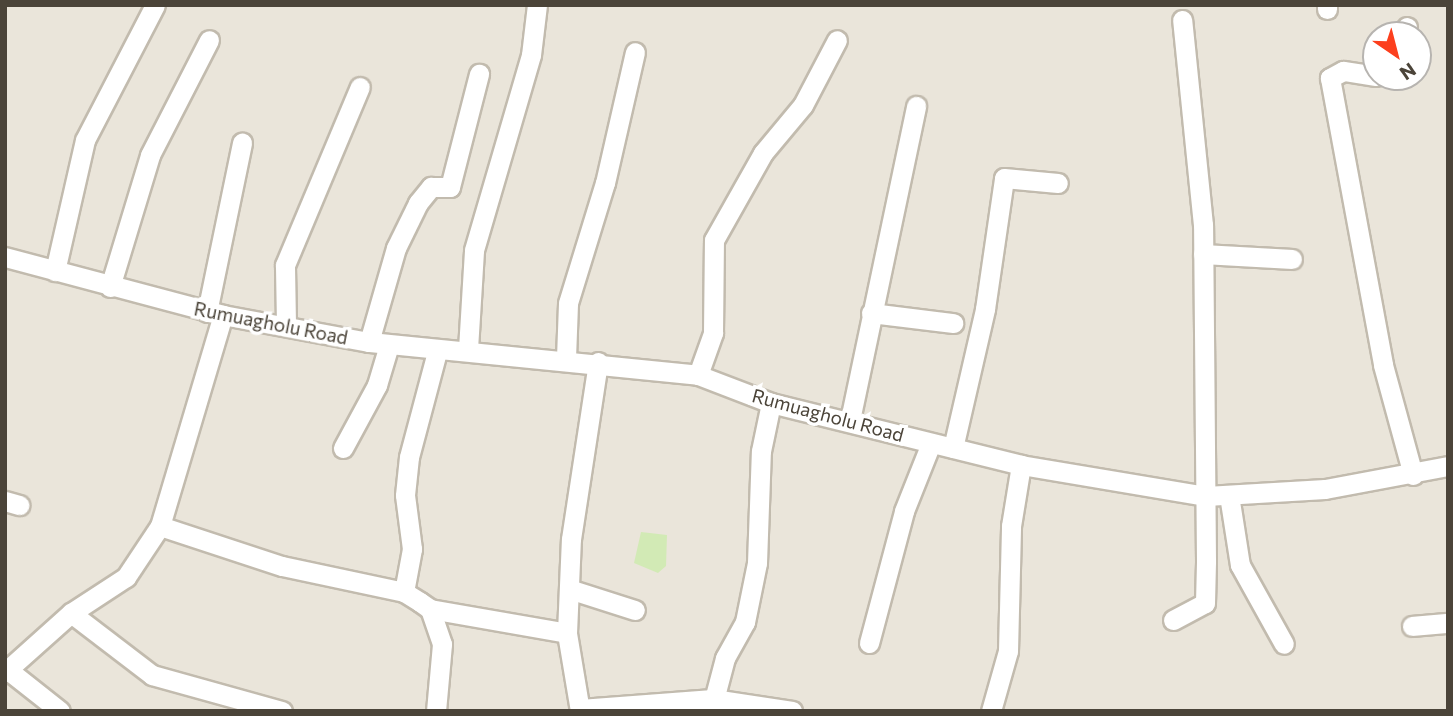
<!DOCTYPE html>
<html>
<head>
<meta charset="utf-8">
<style>
  body { margin:0 }
  #map { position:relative; width:1453px; height:716px; overflow:hidden; background:#f6f3ec; font-family:Commissioner,sans-serif }
  div>[style] { position:absolute }
  .residential>* { inset:0; background:#eae5da }
  .green>* { inset:0; background:#d2eab5 }
  .roads { filter:drop-shadow(2px 0 #c2bbae) drop-shadow(-2px 0 #c2bbae) drop-shadow(0 2px #c2bbae) drop-shadow(0 -2px #c2bbae) }
  .minor>* { height:19px; margin:-9.5px; padding:0 9.5px; transform-origin:9.5px; border-radius:9.5px; background:#fff }
  span { translate:-50% -50%; white-space:nowrap; text-align:center; line-height:1.15; -webkit-text-stroke:7px #fff; paint-order:stroke }
  .street-label { font-size:19px; color:#4b4439 }
  .frame { position:absolute; inset:0; border:7px solid #4b4439; pointer-events:none }
  .north { position:absolute; left:1362px; top:21px; width:70px; height:70px; box-sizing:border-box; background:#fff; border:2px solid #b7b4b0; border-radius:50%; rotate:145deg; font-size:19px; font-weight:700; line-height:28px; text-align:center; color:#4b4439 }
  .north::after { content:''; display:block; margin:auto; width:24px; height:32px; background:#fc3f1d; clip-path:polygon(50% 0,100% 100%,50% 72%,0 100%) }
</style>
</head>
<body>
<div id="map">
  <div class="residential">
    <div style="clip-path:polygon(evenodd,5px 5px,1448px 5px,1448px 711px,5px 711px,5px 5px,1376px 35px,1418px 35px,1418px 77px,1376px 77px,1376px 35px)"></div>
  </div>
  <div class="green">
    <div style="clip-path:polygon(641px 532px,667px 535px,666px 566px,658px 573px,634px 563px)"></div>
  </div>
  <div class="roads">
    <div class="minor">
      <div style="left:1327px;top:9px;width:4px;rotate:-90deg"></div>
      <div style="left:1406px;top:35px;width:8px;rotate:-83deg"></div>
      <div style="left:1376px;top:76px;width:33px;rotate:-171deg"></div>
      <div style="left:1343px;top:71px;width:15px;rotate:152deg"></div>
      <div style="left:1330px;top:78px;width:292px;rotate:79.5deg"></div>
      <div style="left:1383px;top:365px;width:114px;rotate:74.7deg"></div>
      <div style="left:1203px;top:254px;width:89px;rotate:3.2deg"></div>
      <div style="left:5px;top:257px;width:226px;rotate:14.9deg"></div>
      <div style="left:223px;top:315px;width:148px;rotate:10.5deg"></div>
      <div style="left:369px;top:342px;width:331px;rotate:5.7deg"></div>
      <div style="left:698px;top:375px;width:78px;rotate:21deg"></div>
      <div style="left:771px;top:403px;width:258px;rotate:13.9deg"></div>
      <div style="left:1021px;top:465px;width:188px;rotate:9.5deg"></div>
      <div style="left:1206px;top:496px;width:119px;rotate:-3.4deg"></div>
      <div style="left:1325px;top:489px;width:125px;rotate:-10.6deg"></div>
      <div style="left:55px;top:271px;width:134px;rotate:-77.1deg"></div>
      <div style="left:85px;top:140px;width:152px;rotate:-62.6deg"></div>
      <div style="left:110px;top:287px;width:138px;rotate:-73.1deg"></div>
      <div style="left:150px;top:155px;width:129px;rotate:-62.8deg"></div>
      <div style="left:207px;top:312px;width:173px;rotate:-78.3deg"></div>
      <div style="left:871px;top:313px;width:83px;rotate:7deg"></div>
      <div style="left:286px;top:324px;width:59px;rotate:-91deg"></div>
      <div style="left:285px;top:265px;width:193px;rotate:-67.2deg"></div>
      <div style="left:369px;top:342px;width:98px;rotate:-74deg"></div>
      <div style="left:396px;top:248px;width:50px;rotate:-63.9deg"></div>
      <div style="left:418px;top:203px;width:21px;rotate:-51deg"></div>
      <div style="left:431px;top:187px;width:19px"></div>
      <div style="left:450px;top:187px;width:117px;rotate:-75.6deg"></div>
      <div style="left:468px;top:349px;width:99px;rotate:-86.5deg"></div>
      <div style="left:474px;top:250px;width:203px;rotate:-73.7deg"></div>
      <div style="left:531px;top:55px;width:50px;rotate:-83.2deg"></div>
      <div style="left:566px;top:358px;width:55px;rotate:-87.9deg"></div>
      <div style="left:568px;top:303px;width:126px;rotate:-72.9deg"></div>
      <div style="left:605px;top:183px;width:134px;rotate:-77.1deg"></div>
      <div style="left:698px;top:375px;width:45px;rotate:-70.3deg"></div>
      <div style="left:713px;top:333px;width:93px;rotate:-89.4deg"></div>
      <div style="left:714px;top:240px;width:100px;rotate:-60.6deg"></div>
      <div style="left:763px;top:153px;width:62px;rotate:-50.2deg"></div>
      <div style="left:803px;top:105px;width:73px;rotate:-62.4deg"></div>
      <div style="left:850px;top:420px;width:321px;rotate:-78.1deg"></div>
      <div style="left:343px;top:448px;width:72px;rotate:-61.6deg"></div>
      <div style="left:377px;top:385px;width:42px;rotate:-73.3deg"></div>
      <div style="left:953px;top:448px;width:143px;rotate:-77deg"></div>
      <div style="left:985px;top:309px;width:132px;rotate:-81.7deg"></div>
      <div style="left:1004px;top:178px;width:54px;rotate:5.3deg"></div>
      <div style="left:1229px;top:495px;width:71px;rotate:81.1deg"></div>
      <div style="left:1240px;top:565px;width:90px;rotate:60.9deg"></div>
      <div style="left:5px;top:501px;width:15px;rotate:16deg"></div>
      <div style="left:160px;top:526px;width:128px;rotate:18.2deg"></div>
      <div style="left:282px;top:566px;width:125px;rotate:12deg"></div>
      <div style="left:404px;top:592px;width:19px;rotate:32deg"></div>
      <div style="left:420px;top:602px;width:12px;rotate:35deg"></div>
      <div style="left:430px;top:609px;width:37px;rotate:71deg"></div>
      <div style="left:442px;top:644px;width:67px;rotate:95.1deg"></div>
      <div style="left:569px;top:589px;width:69px;rotate:17.7deg"></div>
      <div style="left:404px;top:592px;width:44px;rotate:-79.5deg"></div>
      <div style="left:412px;top:549px;width:54px;rotate:-97.4deg"></div>
      <div style="left:405px;top:495px;width:38px;rotate:-84deg"></div>
      <div style="left:409px;top:457px;width:109px;rotate:-75.1deg"></div>
      <div style="left:430px;top:609px;width:139px;rotate:9.9deg"></div>
      <div style="left:71px;top:613px;width:102px;rotate:37.4deg"></div>
      <div style="left:152px;top:675px;width:135px;rotate:15.5deg"></div>
      <div style="left:1173px;top:620px;width:36px;rotate:-28deg"></div>
      <div style="left:1205px;top:603px;width:42px;rotate:-88.6deg"></div>
      <div style="left:1206px;top:561px;width:336px;rotate:-90.5deg"></div>
      <div style="left:1203px;top:225px;width:206px;rotate:-95.8deg"></div>
      <div style="left:1412px;top:626px;width:36px;rotate:-5deg"></div>
      <div style="left:869px;top:643px;width:137px;rotate:-75.1deg"></div>
      <div style="left:904px;top:511px;width:73px;rotate:-68.3deg"></div>
      <div style="left:8px;top:670px;width:66px;rotate:38.3deg"></div>
      <div style="left:5px;top:672px;width:89px;rotate:-41.8deg"></div>
      <div style="left:71px;top:613px;width:66px;rotate:-33.2deg"></div>
      <div style="left:126px;top:577px;width:61px;rotate:-56.3deg"></div>
      <div style="left:160px;top:526px;width:220px;rotate:-73.4deg"></div>
      <div style="left:580px;top:709px;width:133px;rotate:-4.3deg"></div>
      <div style="left:713px;top:699px;width:80px;rotate:8.6deg"></div>
      <div style="left:580px;top:711px;width:79px;rotate:-99.5deg"></div>
      <div style="left:567px;top:633px;width:94px;rotate:-87.6deg"></div>
      <div style="left:571px;top:539px;width:179px;rotate:-81.3deg"></div>
      <div style="left:711px;top:711px;width:55px;rotate:-75.2deg"></div>
      <div style="left:725px;top:658px;width:41px;rotate:-60.9deg"></div>
      <div style="left:745px;top:622px;width:60px;rotate:-78.5deg"></div>
      <div style="left:757px;top:563px;width:112px;rotate:-88deg"></div>
      <div style="left:761px;top:451px;width:49px;rotate:-78.2deg"></div>
      <div style="left:991px;top:711px;width:62px;rotate:-74.2deg"></div>
      <div style="left:1008px;top:651px;width:125px;rotate:-88.6deg"></div>
      <div style="left:1011px;top:526px;width:62px;rotate:-80.7deg"></div>
    </div>
  </div>
  <div class="street-label">
    <span style="left:271px;top:323px;rotate:11deg">Rumuagholu Road</span>
    <span style="left:828px;top:415px;rotate:15deg">Rumuagholu Road</span>
  </div>
  <div class="frame"></div>
  <div class="north">N</div>
</div>
</body>
</html>
